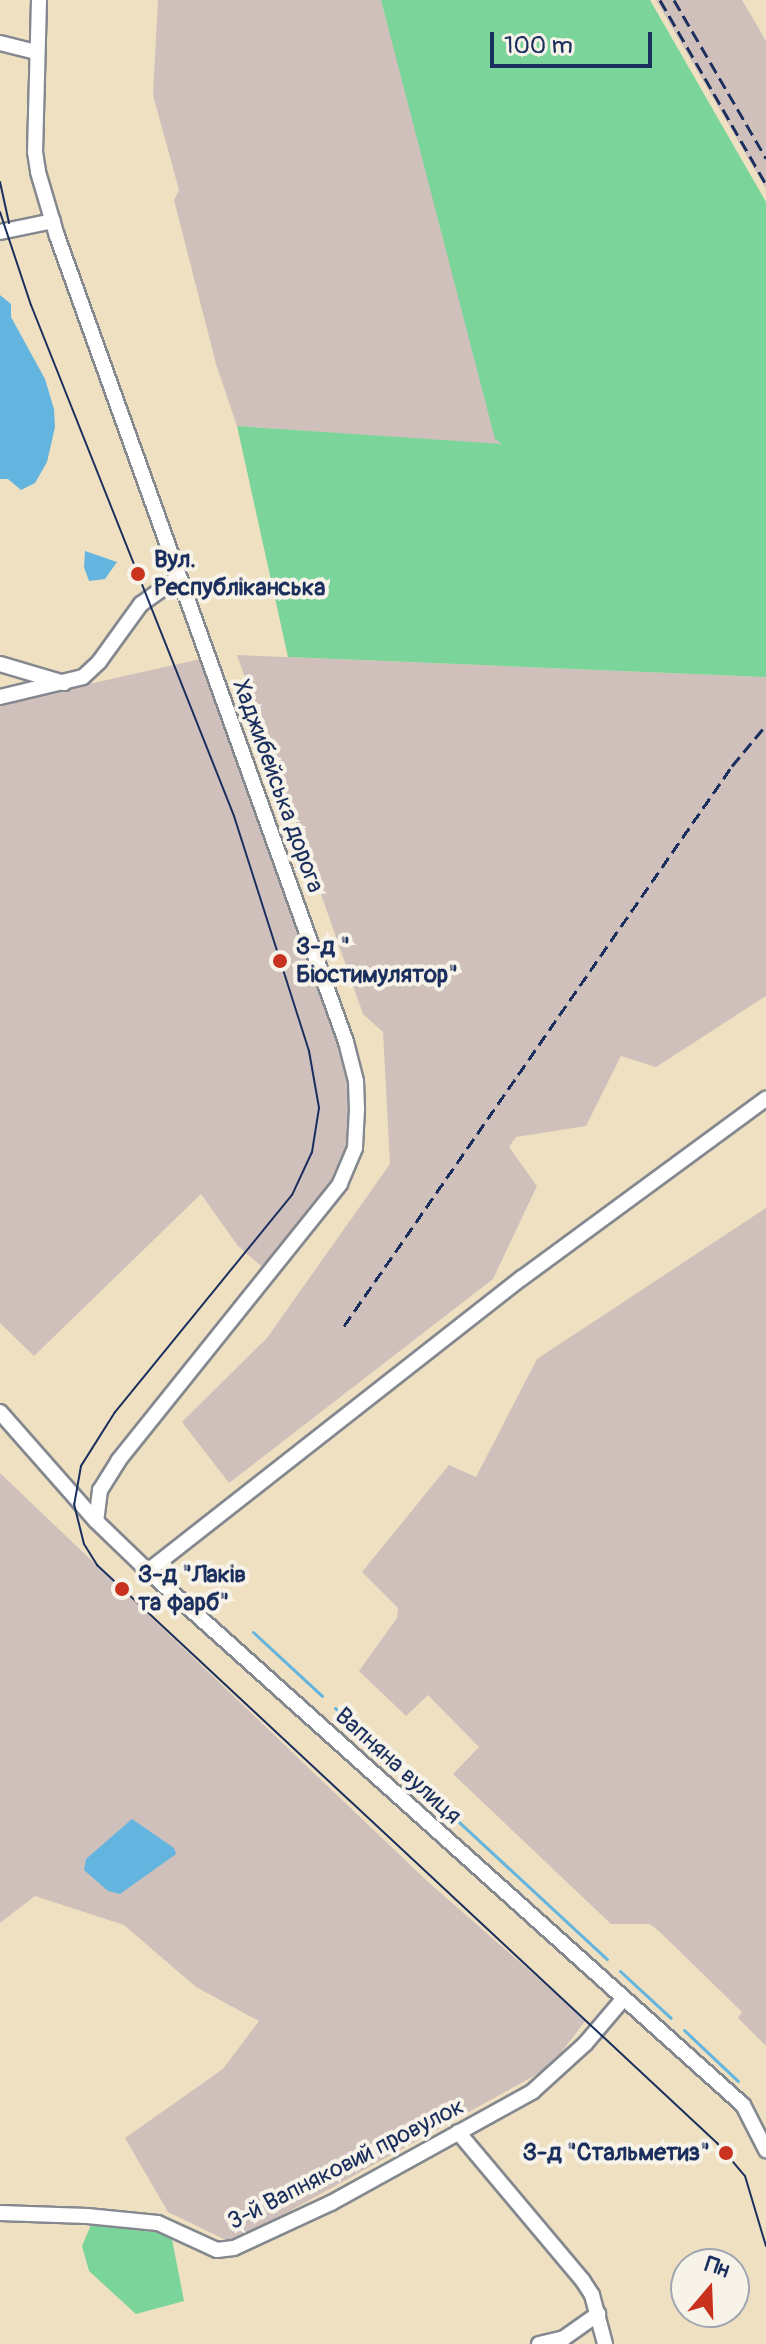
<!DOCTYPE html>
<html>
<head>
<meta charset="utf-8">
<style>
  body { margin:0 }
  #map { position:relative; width:766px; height:2344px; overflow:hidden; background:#eee0c0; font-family:Pangolin,sans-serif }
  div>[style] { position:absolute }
  .industrial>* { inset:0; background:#d0c0bc }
  .green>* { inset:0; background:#7bd49a }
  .water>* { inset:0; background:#63b4de }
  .stream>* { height:3px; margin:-1.5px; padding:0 1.5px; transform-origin:1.5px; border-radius:1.5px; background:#63b4de }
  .roads { filter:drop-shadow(2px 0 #84888f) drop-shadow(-2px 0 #84888f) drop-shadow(0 2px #84888f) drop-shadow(0 -2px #84888f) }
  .minor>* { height:14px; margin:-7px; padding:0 7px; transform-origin:7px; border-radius:7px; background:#fff }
  .tram>* { height:2px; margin:-1px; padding:0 1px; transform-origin:1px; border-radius:1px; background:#1b2f5e }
  .rail>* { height:3px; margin-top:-1.5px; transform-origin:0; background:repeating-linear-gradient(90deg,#1b2f5e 0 12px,transparent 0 18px) }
  .dots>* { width:22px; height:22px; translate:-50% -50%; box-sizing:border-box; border:4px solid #f7f3e8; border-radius:50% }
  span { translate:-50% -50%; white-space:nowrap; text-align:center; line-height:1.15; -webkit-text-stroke:8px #f7f3e8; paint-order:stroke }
  .poi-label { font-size:24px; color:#1b2f5e; font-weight:700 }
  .left { translate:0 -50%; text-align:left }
  .right { translate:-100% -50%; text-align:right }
  .street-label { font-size:24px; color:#1b2f5e }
  .north { position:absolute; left:670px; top:2248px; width:80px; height:80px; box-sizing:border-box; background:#f7f3e8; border:2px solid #9fa5b1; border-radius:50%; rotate:19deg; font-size:22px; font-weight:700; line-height:32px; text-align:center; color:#1b2f5e }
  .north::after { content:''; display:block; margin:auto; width:28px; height:36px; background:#c8321e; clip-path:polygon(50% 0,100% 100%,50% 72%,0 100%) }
  .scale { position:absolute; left:490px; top:32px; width:162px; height:36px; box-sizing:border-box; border:4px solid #1b2f5e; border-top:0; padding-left:10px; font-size:24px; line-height:28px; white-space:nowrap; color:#1b2f5e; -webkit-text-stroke:6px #f7f3e8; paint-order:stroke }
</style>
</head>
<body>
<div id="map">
  <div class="industrial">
    <div style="clip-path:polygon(158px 0,381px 0,503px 445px,237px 426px,216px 364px,174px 200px,179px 190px,153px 95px)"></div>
    <div style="clip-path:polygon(656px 0,742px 0,766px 41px,766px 189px)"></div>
    <div style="clip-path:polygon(237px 655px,766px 677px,766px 996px,656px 1067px,621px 1056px,586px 1126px,516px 1137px,509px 1147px,537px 1186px,493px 1279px,229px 1483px,182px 1422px,267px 1338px,390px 1164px,383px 1032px,363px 1014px)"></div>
    <div style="clip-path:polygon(205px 658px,343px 1040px,352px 1080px,347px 1150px,333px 1181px,266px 1270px,238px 1246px,201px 1194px,34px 1356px,0 1323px,0 704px)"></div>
    <div style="clip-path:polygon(766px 1208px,766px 2046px,738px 2018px,742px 2012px,661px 1933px,650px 1924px,611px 1924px,453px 1774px,479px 1747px,428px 1695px,406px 1716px,359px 1671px,397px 1618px,398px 1608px,362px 1572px,449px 1465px,476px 1477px,537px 1359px)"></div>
    <div style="clip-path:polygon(0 1473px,427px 1881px,586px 2020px,550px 2067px,232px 2243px,168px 2212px,125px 2138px,223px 2069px,259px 2021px,196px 1987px,124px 1925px,35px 1896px,0 1923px)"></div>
  </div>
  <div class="green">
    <div style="clip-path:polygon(381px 0,650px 0,766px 202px,766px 677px,288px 657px,237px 426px,502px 444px,495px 439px)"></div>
    <div style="clip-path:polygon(91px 2225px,171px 2234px,184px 2301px,136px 2314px,89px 2271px,82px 2246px)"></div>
  </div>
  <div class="water">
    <div style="clip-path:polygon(0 295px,11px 304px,11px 317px,45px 379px,54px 409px,55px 427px,47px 462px,35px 483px,21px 490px,8px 479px,0 479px)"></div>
    <div style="clip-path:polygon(85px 551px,117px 562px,105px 579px,89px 581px,84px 567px)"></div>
    <div style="clip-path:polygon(132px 1819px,174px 1848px,176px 1854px,120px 1894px,108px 1891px,84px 1870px,86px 1859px)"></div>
  </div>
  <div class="stream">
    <div style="left:253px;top:1632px;width:94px;rotate:42.8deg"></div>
    <div style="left:335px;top:1708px;width:115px;rotate:42.5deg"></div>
    <div style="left:433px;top:1798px;width:237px;rotate:42.8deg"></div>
    <div style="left:620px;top:1971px;width:69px;rotate:42.7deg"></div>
    <div style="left:684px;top:2030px;width:74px;rotate:43.4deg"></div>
  </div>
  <div class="roads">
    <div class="minor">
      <div style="left:39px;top:0;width:152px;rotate:91.5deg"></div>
      <div style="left:35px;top:152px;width:20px;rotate:81deg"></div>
      <div style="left:38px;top:172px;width:67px;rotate:73.5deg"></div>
      <div style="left:57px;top:236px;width:856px;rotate:70.27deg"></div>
      <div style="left:346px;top:1042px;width:40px;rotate:75.6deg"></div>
      <div style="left:356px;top:1081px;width:28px;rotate:88deg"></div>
      <div style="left:357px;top:1109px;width:39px;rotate:93deg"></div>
      <div style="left:355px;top:1148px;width:39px;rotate:113deg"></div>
      <div style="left:340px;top:1184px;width:354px;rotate:128.7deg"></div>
      <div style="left:119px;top:1460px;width:36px;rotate:122deg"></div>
      <div style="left:100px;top:1490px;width:31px;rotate:97deg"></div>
      <div style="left:0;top:43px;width:37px;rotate:14deg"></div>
      <div style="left:0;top:232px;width:54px;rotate:-11.7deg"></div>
      <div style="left:0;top:664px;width:67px;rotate:16.5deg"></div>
      <div style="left:0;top:697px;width:85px;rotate:-13.5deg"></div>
      <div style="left:83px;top:677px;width:22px;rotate:-43deg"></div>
      <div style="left:99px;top:662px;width:72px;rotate:-54.1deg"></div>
      <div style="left:141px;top:604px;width:47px;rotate:-35.4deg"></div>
      <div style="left:0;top:1412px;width:145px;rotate:48.6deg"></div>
      <div style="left:96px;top:1521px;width:72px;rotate:43.9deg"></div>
      <div style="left:148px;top:1571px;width:799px;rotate:41.91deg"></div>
      <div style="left:743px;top:2105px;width:51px;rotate:62.9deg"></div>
      <div style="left:148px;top:1571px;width:475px;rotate:-38.1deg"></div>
      <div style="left:522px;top:1278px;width:303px;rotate:-36.3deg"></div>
      <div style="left:458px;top:2132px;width:194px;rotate:50deg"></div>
      <div style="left:583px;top:2281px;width:17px;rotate:57deg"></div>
      <div style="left:592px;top:2295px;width:51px;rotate:75.1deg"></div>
      <div style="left:0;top:2213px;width:87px;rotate:2deg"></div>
      <div style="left:87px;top:2216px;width:71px;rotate:5.6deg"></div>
      <div style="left:158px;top:2223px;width:65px;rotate:24.6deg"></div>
      <div style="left:217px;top:2250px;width:17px;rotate:-7deg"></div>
      <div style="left:234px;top:2248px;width:107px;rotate:-24.9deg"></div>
      <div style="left:331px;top:2203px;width:230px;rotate:-28.9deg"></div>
      <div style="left:532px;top:2092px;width:72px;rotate:-42.2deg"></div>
      <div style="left:585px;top:2044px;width:60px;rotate:-49.7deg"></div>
      <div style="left:539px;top:2344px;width:26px;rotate:-13deg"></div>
      <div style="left:564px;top:2338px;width:42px;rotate:-35.2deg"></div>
    </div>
  </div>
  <div class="tram">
    <div style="left:0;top:182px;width:42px;rotate:77.6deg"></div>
    <div style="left:0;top:212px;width:98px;rotate:71.6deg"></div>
    <div style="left:31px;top:305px;width:550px;rotate:68.33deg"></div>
    <div style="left:234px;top:816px;width:247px;rotate:72.3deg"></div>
    <div style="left:309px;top:1051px;width:58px;rotate:80deg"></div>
    <div style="left:319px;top:1108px;width:45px;rotate:99deg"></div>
    <div style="left:312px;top:1152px;width:47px;rotate:114.9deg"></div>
    <div style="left:292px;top:1195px;width:280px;rotate:129.2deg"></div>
    <div style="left:115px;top:1412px;width:64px;rotate:122.2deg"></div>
    <div style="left:81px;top:1466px;width:39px;rotate:100deg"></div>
    <div style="left:74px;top:1504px;width:41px;rotate:76deg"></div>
    <div style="left:84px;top:1544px;width:25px;rotate:58deg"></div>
    <div style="left:97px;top:1565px;width:848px;rotate:42.99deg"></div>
    <div style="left:717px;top:2143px;width:43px;rotate:49.7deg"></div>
    <div style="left:745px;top:2176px;width:73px;rotate:73.3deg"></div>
  </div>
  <div class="rail">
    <div style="left:660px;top:0;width:212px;rotate:60.1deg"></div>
    <div style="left:674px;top:0;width:183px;rotate:59.8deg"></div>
    <div style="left:344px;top:1326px;width:681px;rotate:-55.28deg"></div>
    <div style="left:732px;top:766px;width:53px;rotate:-50.3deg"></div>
  </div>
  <div class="dots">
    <div style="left:138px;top:574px;background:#c8321e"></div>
    <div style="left:280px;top:961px;background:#c8321e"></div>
    <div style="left:122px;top:1589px;background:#c8321e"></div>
    <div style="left:726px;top:2153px;background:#c8321e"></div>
  </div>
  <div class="poi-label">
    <span class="left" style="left:154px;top:574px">Вул.<br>Республіканська</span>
    <span class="left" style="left:296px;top:961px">З-д "<br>Біостимулятор"</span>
    <span class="left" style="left:138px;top:1589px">З-д "Лаків<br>та фарб"</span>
    <span class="right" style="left:710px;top:2153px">З-д "Стальметиз"</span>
  </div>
  <div class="street-label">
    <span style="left:278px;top:786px;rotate:70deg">Хаджибейська дорога</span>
    <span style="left:398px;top:1766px;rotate:42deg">Вапняна вулиця</span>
    <span style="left:346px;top:2164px;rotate:-27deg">3-й Вапняковий провулок</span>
  </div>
  <div class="north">Пн</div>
  <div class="scale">100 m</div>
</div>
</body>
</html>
